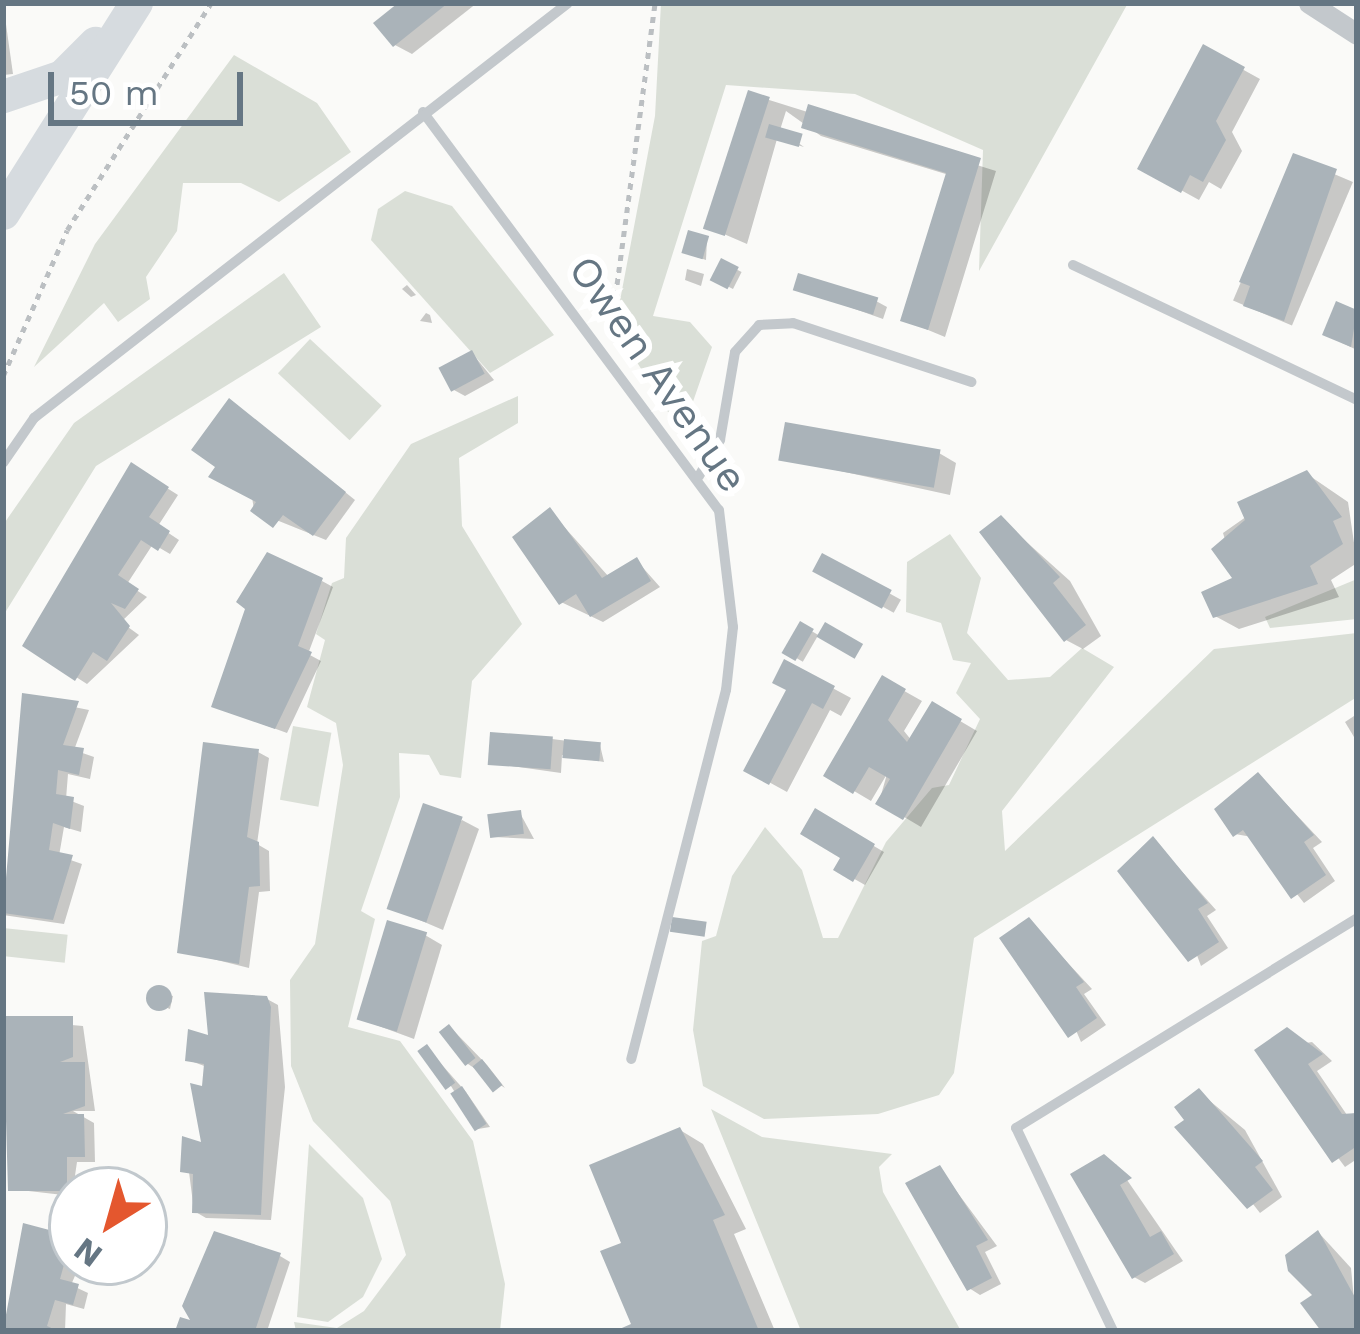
<!DOCTYPE html>
<html>
<head>
<meta charset="utf-8">
<style>
  body { margin:0 }
  #map { position:relative; width:1360px; height:1334px; overflow:hidden; background:#fafaf8; font-family:"Work Sans",sans-serif }
  div>[style] { position:absolute }
  .green>* { inset:0; background:#dadfd7; transform-origin:0 0 }
  .shadow>* { inset:0; background:#0003; transform-origin:0 0 }
  .building>* { inset:0; background:#aab3b9; transform-origin:0 0 }
  .round { border-radius:50% }
  .path>* { height:4.5px; margin-top:-2.25px; transform-origin:0; background:repeating-linear-gradient(90deg,#bbbfc2 0 6px,transparent 0 12px) }
  .service>* { height:10px; margin:-5px; padding:0 5px; transform-origin:5px; border-radius:5px; background:#c3c8cc }
  .minor>* { height:21px; margin:-10.5px; padding:0 10.5px; transform-origin:10.5px; border-radius:10.5px; background:#c3c8cc }
  .primary>* { height:33px; margin:-16.5px; padding:0 16.5px; transform-origin:16.5px; border-radius:16.5px; background:#d6dbdf }
  span { translate:-50% -50%; white-space:nowrap; text-align:center; line-height:1.15; -webkit-text-stroke:12px #fff; paint-order:stroke }
  .street-label { font-size:42px; color:#657683 }
  .frame { position:absolute; inset:0; border:6px solid #657683; pointer-events:none }
  .north { position:absolute; left:48px; top:1166px; width:120px; height:120px; box-sizing:border-box; background:#fff; border:3px solid #c1c8cd; border-radius:50%; rotate:217deg; font-size:33px; font-weight:700; line-height:48px; text-align:center; color:#657683 }
  .north::after { content:''; display:block; margin:auto; width:42px; height:54px; background:#e4572e; clip-path:polygon(50% 0,100% 100%,50% 72%,0 100%) }
  .scale { position:absolute; left:48px; top:72px; width:195px; height:54px; box-sizing:border-box; border:6px solid #657683; border-top:0; padding-left:15px; font-size:36px; line-height:42px; white-space:nowrap; color:#657683; -webkit-text-stroke:9px #fff; paint-order:stroke }
</style>
</head>
<body>
<div id="map">
  <div class="green">
    <div style="clip-path:polygon(661px 3px,1128px 3px,979px 271px,983px 150px,855px 94px,726px 85px,653px 316px,690px 322px,712px 347px,688px 416px,668px 412px,615px 327px,655px 116px)"></div>
    <div style="clip-path:polygon(234px 55px,317px 103px,351px 152px,279px 202px,241px 183px,183px 183px,177px 231px,146px 277px,150px 299px,118px 322px,104px 303px,34px 367px,95px 244px)"></div>
    <div style="clip-path:polygon(405px 191px,452px 206px,554px 335px,490px 373px,371px 240px,378px 209px)"></div>
    <div style="clip-path:polygon(284px 273px,321px 327px,96px 466px,3px 616px,3px 525px,74px 423px)"></div>
    <div style="left:310px;top:339px;width:98px;height:47px;rotate:43deg"></div>
    <div style="clip-path:polygon(518px 396px,518px 423px,459px 458px,462px 526px,522px 624px,472px 681px,461px 778px,440px 775px,429px 755px,399px 753px,400px 797px,361px 911px,375px 919px,348px 1027px,400px 1041px,473px 1141px,505px 1284px,500px 1331px,296px 1331px,294px 1322px,337px 1328px,364px 1311px,406px 1255px,390px 1201px,313px 1121px,291px 1066px,290px 980px,315px 944px,343px 765px,336px 723px,307px 707px,325px 640px,316px 634px,332px 583px,344px 578px,346px 538px,411px 444px)"></div>
    <div style="clip-path:polygon(950px 534px,981px 578px,967px 633px,1008px 680px,1050px 677px,1082px 648px,1114px 667px,1002px 811px,1005px 851px,1214px 649px,1357px 633px,1357px 697px,974px 938px,954px 1073px,939px 1095px,878px 1114px,764px 1119px,703px 1086px,693px 1030px,702px 941px,716px 936px,732px 876px,765px 827px,802px 870px,823px 938px,838px 938px,886px 842px,932px 788px,949px 785px,980px 719px,956px 693px,971px 663px,953px 660px,941px 623px,906px 612px,907px 562px)"></div>
    <div style="clip-path:polygon(1357px 579px,1357px 619px,1270px 628px,1265px 617px)"></div>
    <div style="left:293px;top:726px;width:39px;height:75px;rotate:10deg"></div>
    <div style="left:3px;top:928px;width:65px;height:28px;rotate:6deg"></div>
    <div style="clip-path:polygon(711px 1109px,762px 1137px,892px 1154px,879px 1167px,883px 1192px,961px 1331px,801px 1331px)"></div>
    <div style="clip-path:polygon(309px 1144px,363px 1198px,382px 1259px,363px 1297px,328px 1322px,297px 1317px)"></div>
  </div>
  <div class="shadow">
    <div style="clip-path:polygon(3px 3px,13px 74px,3px 75px)"></div>
    <div style="clip-path:polygon(403px 3px,477px 3px,412px 54px,395px 45px)"></div>
    <div style="clip-path:polygon(1204px 48px,1260px 79px,1232px 132px,1242px 151px,1221px 189px,1209px 182px,1199px 200px,1141px 168px)"></div>
    <div style="clip-path:polygon(750px 94px,996px 171px,945px 337px,904px 320px,949px 175px,821px 136px,786px 111px,780px 130px,804px 147px,777px 139px,747px 244px,710px 228px)"></div>
    <div style="left:1294px;top:157px;width:64px;height:156px;rotate:23deg"></div>
    <div style="clip-path:polygon(707px 239px,706px 260px,688px 254px)"></div>
    <div style="left:722px;top:262px;width:22px;height:19px;rotate:27deg"></div>
    <div style="clip-path:polygon(687px 269px,704px 274px,701px 286px,685px 280px)"></div>
    <div style="clip-path:polygon(407px 285px,416px 295px,411px 297px,402px 289px)"></div>
    <div style="clip-path:polygon(796px 288px,876px 301px,887px 307px,883px 319px)"></div>
    <div style="clip-path:polygon(1338px 305px,1357px 311px,1357px 350px,1342px 343px)"></div>
    <div style="clip-path:polygon(426px 313px,430px 315px,432px 323px,420px 321px)"></div>
    <div style="clip-path:polygon(472px 353px,494px 380px,465px 396px,454px 390px)"></div>
    <div style="clip-path:polygon(240px 408px,355px 500px,326px 540px,254px 511px)"></div>
    <div style="clip-path:polygon(939px 453px,956px 463px,950px 495px,781px 458px)"></div>
    <div style="clip-path:polygon(132px 466px,178px 495px,158px 526px,179px 540px,170px 554px,153px 544px,127px 584px,147px 597px,121px 622px,139px 635px,87px 684px,26px 645px)"></div>
    <div style="clip-path:polygon(1307px 474px,1348px 502px,1357px 563px,1331px 580px,1339px 597px,1239px 629px,1215px 616px,1237px 579px,1223px 533px)"></div>
    <div style="clip-path:polygon(550px 511px,609px 577px,637px 561px,660px 587px,603px 622px,561px 602px)"></div>
    <div style="clip-path:polygon(1001px 519px,1070px 581px,1101px 636px,1083px 649px,1066px 640px)"></div>
    <div style="left:824px;top:557px;width:88px;height:15px;rotate:29deg"></div>
    <div style="clip-path:polygon(322px 581px,333px 587px,308px 654px,321px 661px,287px 733px,226px 711px)"></div>
    <div style="left:801px;top:625px;width:20px;height:31px;rotate:30deg"></div>
    <div style="clip-path:polygon(786px 663px,851px 698px,841px 716px,830px 710px,787px 792px,747px 770px,789px 689px)"></div>
    <div style="clip-path:polygon(883px 679px,922px 701px,904px 731px,912px 741px,933px 705px,977px 731px,921px 827px,879px 802px,887px 774px,871px 801px,827px 775px)"></div>
    <div style="clip-path:polygon(24px 697px,89px 710px,74px 750px,94px 757px,90px 779px,68px 774px,66px 799px,84px 806px,81px 832px,64px 827px,59px 856px,82px 864px,64px 924px,3px 915px)"></div>
    <div style="clip-path:polygon(1357px 714px,1357px 742px,1345px 722px)"></div>
    <div style="clip-path:polygon(552px 739px,600px 745px,604px 762px,562px 755px,561px 773px,491px 763px)"></div>
    <div style="clip-path:polygon(258px 752px,269px 758px,257px 844px,269px 851px,270px 891px,259px 892px,249px 968px,181px 951px)"></div>
    <div style="clip-path:polygon(1259px 775px,1322px 842px,1313px 848px,1335px 881px,1304px 903px,1252px 837px,1235px 834px)"></div>
    <div style="clip-path:polygon(816px 812px,884px 852px,865px 885px,837px 869px,844px 857px)"></div>
    <div style="clip-path:polygon(520px 813px,534px 839px,493px 837px)"></div>
    <div style="clip-path:polygon(462px 820px,479px 829px,443px 930px,389px 907px)"></div>
    <div style="clip-path:polygon(1154px 840px,1216px 910px,1207px 916px,1228px 948px,1201px 966px)"></div>
    <div style="clip-path:polygon(1029px 921px,1092px 989px,1084px 994px,1106px 1025px,1081px 1042px)"></div>
    <div style="clip-path:polygon(425px 935px,442px 945px,414px 1039px,360px 1019px)"></div>
    <div style="clip-path:polygon(154px 991px,173px 996px,170px 1009px,151px 1002px)"></div>
    <div style="clip-path:polygon(267px 999px,278px 1005px,285px 1087px,271px 1220px,206px 1218px,194px 1211px,185px 1141px,204px 1146px,207px 1067px,188px 1060px)"></div>
    <div style="clip-path:polygon(3px 1019px,83px 1026px,95px 1111px,73px 1111px,94px 1123px,95px 1162px,77px 1162px,72px 1196px,11px 1189px)"></div>
    <div style="clip-path:polygon(453px 1030px,487px 1065px,505px 1088px,468px 1064px)"></div>
    <div style="clip-path:polygon(1312px 1042px,1332px 1061px,1317px 1071px,1347px 1115px,1357px 1113px,1357px 1159px,1345px 1167px,1258px 1051px)"></div>
    <div style="clip-path:polygon(427px 1048px,466px 1092px,490px 1127px,478px 1129px)"></div>
    <div style="clip-path:polygon(1199px 1092px,1245px 1130px,1282px 1197px,1260px 1213px,1188px 1121px)"></div>
    <div style="clip-path:polygon(680px 1130px,703px 1144px,746px 1229px,734px 1234px,775px 1331px,623px 1331px,635px 1326px,625px 1244px)"></div>
    <div style="clip-path:polygon(1116px 1164px,1183px 1261px,1145px 1283px,1134px 1277px)"></div>
    <div style="clip-path:polygon(940px 1169px,997px 1246px,985px 1252px,1001px 1284px,980px 1295px,969px 1288px)"></div>
    <div style="clip-path:polygon(26px 1227px,72px 1240px,81px 1262px,71px 1285px,88px 1293px,84px 1309px,66px 1304px,65px 1331px,3px 1331px)"></div>
    <div style="clip-path:polygon(1319px 1233px,1351px 1268px,1357px 1331px,1324px 1331px)"></div>
    <div style="clip-path:polygon(280px 1256px,290px 1262px,267px 1331px,178px 1331px)"></div>
  </div>
  <div class="building">
    <div style="clip-path:polygon(398px 3px,448px 3px,393px 47px,373px 23px)"></div>
    <div style="clip-path:polygon(1203px 44px,1245px 67px,1216px 121px,1226px 140px,1203px 182px,1190px 175px,1181px 193px,1137px 169px)"></div>
    <div style="left:748px;top:90px;width:23px;height:146px;rotate:18deg"></div>
    <div style="clip-path:polygon(808px 104px,981px 158px,928px 330px,900px 321px,946px 173px,801px 128px)"></div>
    <div style="left:769px;top:124px;width:35px;height:14px;rotate:16deg"></div>
    <div style="clip-path:polygon(1293px 153px,1337px 169px,1284px 321px,1243px 306px,1250px 286px,1239px 282px)"></div>
    <div style="left:688px;top:230px;width:22px;height:24px;rotate:16deg"></div>
    <div style="left:721px;top:258px;width:20px;height:25px;rotate:27deg"></div>
    <div style="left:798px;top:273px;width:84px;height:18px;rotate:17deg"></div>
    <div style="clip-path:polygon(1336px 301px,1357px 310px,1351px 347px,1322px 335px)"></div>
    <div style="left:472px;top:350px;width:27px;height:38px;rotate:62deg"></div>
    <div style="clip-path:polygon(229px 398px,346px 492px,313px 536px,283px 515px,273px 528px,250px 511px,256px 502px,208px 477px,215px 467px,191px 450px)"></div>
    <div style="left:785px;top:422px;width:158px;height:39px;rotate:10deg"></div>
    <div style="clip-path:polygon(131px 462px,169px 487px,149px 517px,170px 531px,158px 551px,141px 540px,118px 575px,139px 589px,125px 609px,111px 603px,130px 626px,107px 661px,93px 652px,75px 681px,22px 646px)"></div>
    <div style="clip-path:polygon(1307px 470px,1342px 517px,1333px 521px,1343px 544px,1310px 566px,1318px 584px,1213px 618px,1201px 592px,1232px 578px,1211px 549px,1245px 520px,1237px 502px)"></div>
    <div style="clip-path:polygon(550px 507px,602px 578px,637px 557px,651px 581px,590px 617px,576px 594px,559px 605px,512px 537px)"></div>
    <div style="clip-path:polygon(1001px 515px,1060px 577px,1053px 583px,1086px 625px,1064px 642px,979px 532px)"></div>
    <div style="clip-path:polygon(267px 552px,323px 578px,298px 646px,312px 652px,275px 729px,211px 707px,245px 609px,236px 602px)"></div>
    <div style="left:822px;top:553px;width:79px;height:21px;rotate:28deg"></div>
    <div style="left:800px;top:621px;width:16px;height:37px;rotate:30deg"></div>
    <div style="left:825px;top:622px;width:44px;height:17px;rotate:30deg"></div>
    <div style="clip-path:polygon(784px 659px,835px 686px,823px 709px,812px 703px,769px 785px,743px 771px,786px 690px,772px 683px)"></div>
    <div style="clip-path:polygon(882px 675px,906px 689px,888px 720px,907px 742px,932px 701px,962px 719px,903px 820px,875px 804px,890px 779px,869px 767px,853px 794px,823px 776px)"></div>
    <div style="clip-path:polygon(22px 693px,79px 701px,63px 745px,84px 748px,79px 775px,58px 770px,56px 794px,74px 797px,70px 829px,53px 823px,49px 850px,73px 855px,53px 920px,3px 913px)"></div>
    <div style="left:490px;top:732px;width:63px;height:33px;rotate:4deg"></div>
    <div style="left:564px;top:739px;width:37px;height:19px;rotate:5deg"></div>
    <div style="clip-path:polygon(203px 742px,259px 749px,247px 837px,259px 842px,260px 886px,249px 887px,239px 964px,177px 953px)"></div>
    <div style="clip-path:polygon(1258px 772px,1314px 835px,1304px 842px,1326px 875px,1291px 899px,1243px 830px,1233px 837px,1214px 809px)"></div>
    <div style="left:423px;top:803px;width:42px;height:112px;rotate:19deg"></div>
    <div style="clip-path:polygon(815px 808px,875px 844px,853px 882px,833px 870px,840px 858px,800px 834px)"></div>
    <div style="left:521px;top:810px;width:24px;height:34px;rotate:83deg"></div>
    <div style="clip-path:polygon(1153px 836px,1208px 903px,1198px 909px,1219px 942px,1188px 962px,1117px 871px)"></div>
    <div style="left:672px;top:917px;width:35px;height:15px;rotate:8deg"></div>
    <div style="clip-path:polygon(1029px 917px,1084px 982px,1076px 987px,1097px 1018px,1068px 1038px,999px 938px)"></div>
    <div style="left:387px;top:920px;width:42px;height:104px;rotate:17deg"></div>
    <div class="round" style="left:146px;top:985px;width:26px;height:26px"></div>
    <div style="clip-path:polygon(204px 992px,267px 996px,271px 1007px,261px 1215px,192px 1213px,193px 1174px,180px 1172px,182px 1136px,201px 1142px,190px 1083px,202px 1086px,204px 1064px,185px 1061px,188px 1029px,208px 1035px)"></div>
    <div style="clip-path:polygon(3px 1016px,73px 1016px,73px 1057px,60px 1062px,85px 1062px,85px 1106px,63px 1114px,84px 1114px,85px 1157px,67px 1157px,67px 1191px,8px 1191px)"></div>
    <div style="left:449px;top:1024px;width:43px;height:13px;rotate:52deg"></div>
    <div style="clip-path:polygon(1287px 1027px,1323px 1054px,1308px 1064px,1342px 1114px,1357px 1113px,1357px 1146px,1332px 1163px,1254px 1050px)"></div>
    <div style="left:427px;top:1044px;width:48px;height:12px;rotate:54deg"></div>
    <div style="left:482px;top:1059px;width:33px;height:12px;rotate:52deg"></div>
    <div style="left:462px;top:1086px;width:45px;height:14px;rotate:57deg"></div>
    <div style="clip-path:polygon(1199px 1088px,1263px 1161px,1255px 1167px,1273px 1190px,1247px 1209px,1174px 1127px,1184px 1120px,1174px 1107px)"></div>
    <div style="clip-path:polygon(680px 1127px,725px 1215px,713px 1220px,759px 1331px,615px 1331px,631px 1324px,600px 1251px,621px 1243px,589px 1165px)"></div>
    <div style="clip-path:polygon(1104px 1154px,1132px 1178px,1120px 1185px,1150px 1237px,1161px 1231px,1174px 1254px,1132px 1279px,1070px 1174px)"></div>
    <div style="clip-path:polygon(940px 1165px,988px 1240px,976px 1246px,992px 1278px,967px 1291px,905px 1183px)"></div>
    <div style="clip-path:polygon(23px 1223px,72px 1236px,60px 1279px,79px 1284px,73px 1305px,55px 1300px,47px 1326px,58px 1331px,3px 1331px)"></div>
    <div style="clip-path:polygon(1318px 1230px,1357px 1301px,1357px 1331px,1321px 1331px,1300px 1303px,1312px 1295px,1288px 1271px,1285px 1255px)"></div>
    <div style="clip-path:polygon(214px 1231px,281px 1253px,255px 1331px,175px 1331px,180px 1317px,190px 1320px,182px 1306px)"></div>
  </div>
  <div class="path">
    <div style="left:612px;top:320px;width:320px;rotate:-82.3deg"></div>
    <div style="left:3px;top:376px;width:159px;rotate:-66.3deg"></div>
    <div style="left:67px;top:230px;width:269px;rotate:-57.6deg"></div>
  </div>
  <div class="service">
    <div style="left:423px;top:112px;width:496px;rotate:53.4deg"></div>
    <div style="left:719px;top:510px;width:118px;rotate:83.2deg"></div>
    <div style="left:733px;top:627px;width:63px;rotate:96.3deg"></div>
    <div style="left:726px;top:690px;width:381px;rotate:104.4deg"></div>
    <div style="left:1073px;top:265px;width:314px;rotate:25.4deg"></div>
    <div style="left:3px;top:463px;width:55px;rotate:-55.4deg"></div>
    <div style="left:34px;top:418px;width:676px;rotate:-37.85deg"></div>
    <div style="left:699px;top:476px;width:42px;rotate:-59.7deg"></div>
    <div style="left:720px;top:440px;width:89px;rotate:-80.3deg"></div>
    <div style="left:735px;top:352px;width:36px;rotate:-48deg"></div>
    <div style="left:759px;top:325px;width:34px;rotate:-3deg"></div>
    <div style="left:793px;top:323px;width:188px;rotate:18.3deg"></div>
    <div style="left:1113px;top:1331px;width:225px;rotate:-115.5deg"></div>
    <div style="left:1016px;top:1128px;width:400px;rotate:-31.6deg"></div>
  </div>
  <div class="minor">
    <div style="left:1309px;top:3px;width:57px;rotate:32.9deg"></div>
  </div>
  <div class="primary">
    <div style="left:3px;top:96px;width:62px;rotate:-18.7deg"></div>
    <div style="left:62px;top:76px;width:47px;rotate:-45deg"></div>
    <div style="left:3px;top:213px;width:249px;rotate:-57.7deg"></div>
  </div>
  <div class="street-label">
    <span style="left:658px;top:374px;rotate:55deg">Owen Avenue</span>
  </div>
  <div class="frame"></div>
  <div class="north">N</div>
  <div class="scale">50 m</div>
</div>
</body>
</html>
